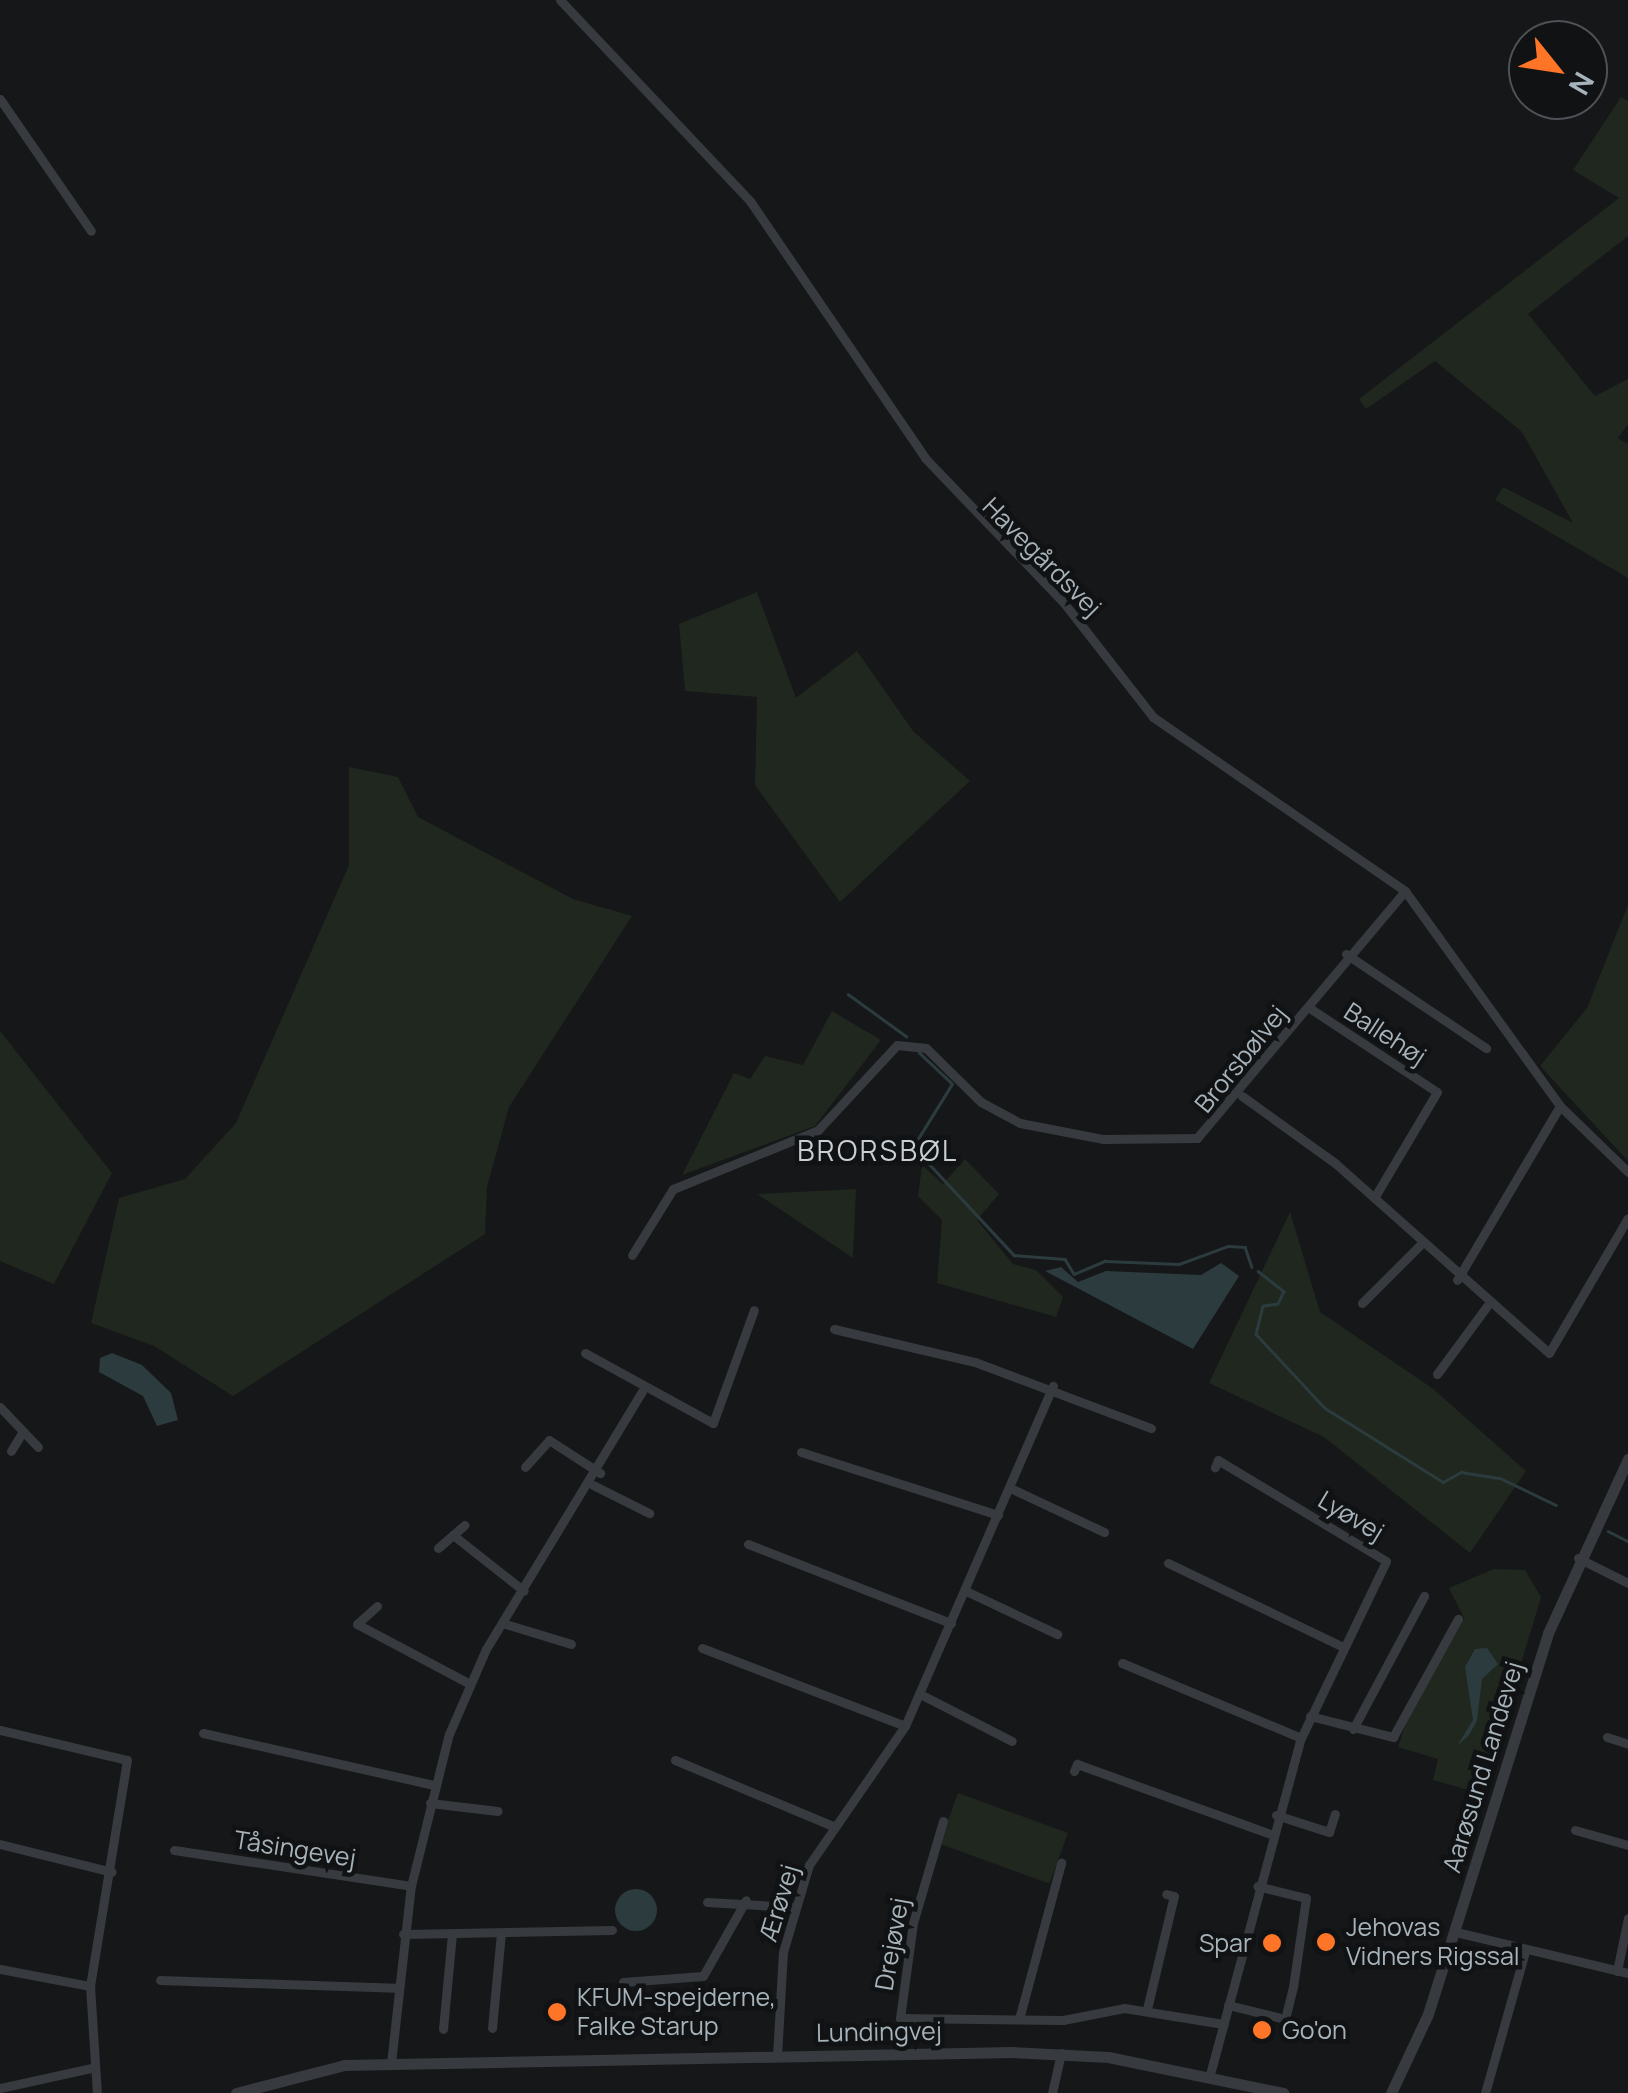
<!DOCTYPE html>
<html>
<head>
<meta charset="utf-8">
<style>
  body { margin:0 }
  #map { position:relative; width:1628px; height:2093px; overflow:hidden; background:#161719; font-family:Manrope,sans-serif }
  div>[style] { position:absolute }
  .green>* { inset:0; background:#1f271e; transform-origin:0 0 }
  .water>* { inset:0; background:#2b3b3e }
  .round { border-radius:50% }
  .stream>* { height:2.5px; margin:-1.25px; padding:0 1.25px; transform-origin:1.25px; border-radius:1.25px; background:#2b3b3e }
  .minor>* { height:9px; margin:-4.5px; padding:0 4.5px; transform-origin:4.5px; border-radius:4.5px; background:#373a3e }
  .tertiary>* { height:11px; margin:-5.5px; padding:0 5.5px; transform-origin:5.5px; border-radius:5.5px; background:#373a3e }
  .dots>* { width:28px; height:28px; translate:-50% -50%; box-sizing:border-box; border:5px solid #111214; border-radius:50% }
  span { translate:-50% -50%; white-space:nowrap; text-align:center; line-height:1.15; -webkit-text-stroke:9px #111214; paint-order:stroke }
  .street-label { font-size:25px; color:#a7b3ba }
  .poi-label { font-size:25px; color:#a7b3ba }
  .left { translate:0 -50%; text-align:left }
  .right { translate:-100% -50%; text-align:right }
  .neighbourhood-label { font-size:28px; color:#c9d0d5; letter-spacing:2.5px }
  .north { position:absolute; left:1508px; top:20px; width:100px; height:100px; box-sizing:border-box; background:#111214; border:2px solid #4d5256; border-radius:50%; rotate:120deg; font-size:28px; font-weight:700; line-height:40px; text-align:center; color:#a7b3ba }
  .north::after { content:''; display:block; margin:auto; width:35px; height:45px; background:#ff7528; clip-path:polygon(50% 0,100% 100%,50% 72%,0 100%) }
</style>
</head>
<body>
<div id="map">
  <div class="green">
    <div style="clip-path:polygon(1621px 97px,1628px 101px,1628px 236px,1528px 314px,1595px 396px,1628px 379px,1628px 424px,1618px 438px,1628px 444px,1628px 578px,1495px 500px,1503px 487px,1573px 523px,1522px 432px,1435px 361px,1366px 409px,1359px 399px,1619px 198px,1573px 170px)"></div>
    <div style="clip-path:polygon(757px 592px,796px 698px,857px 651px,913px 731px,970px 781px,840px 902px,755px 785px,757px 697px,685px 691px,679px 624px)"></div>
    <div style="clip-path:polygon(349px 767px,398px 777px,418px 817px,573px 899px,632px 916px,509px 1107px,487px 1187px,485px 1234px,233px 1396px,154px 1346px,91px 1323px,119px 1198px,185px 1179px,236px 1123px,349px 865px)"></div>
    <div style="clip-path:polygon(1628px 905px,1628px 1161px,1540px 1066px,1587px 1008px)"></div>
    <div style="clip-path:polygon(832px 1011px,881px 1040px,815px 1126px,682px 1175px,734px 1073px,750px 1079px,765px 1056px,803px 1065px)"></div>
    <div style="clip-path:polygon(0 1031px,112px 1173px,54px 1284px,0 1261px)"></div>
    <div style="clip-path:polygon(965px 1159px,999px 1194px,977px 1220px,1013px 1264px,1036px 1270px,1063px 1297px,1056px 1317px,937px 1283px,942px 1220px,918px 1196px,922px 1165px,943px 1184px)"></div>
    <div style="clip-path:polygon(856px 1189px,853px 1258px,757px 1194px)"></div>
    <div style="clip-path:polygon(1290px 1212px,1320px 1312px,1432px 1388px,1526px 1471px,1470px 1553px,1324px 1437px,1209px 1383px)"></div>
    <div style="clip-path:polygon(1494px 1569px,1525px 1570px,1541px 1597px,1482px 1794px,1433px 1780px,1438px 1759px,1398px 1747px,1413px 1701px,1464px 1618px,1449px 1588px)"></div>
    <div style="left:958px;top:1793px;width:117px;height:54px;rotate:20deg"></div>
  </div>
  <div class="water">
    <div style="clip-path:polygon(1221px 1263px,1239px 1276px,1193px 1349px,1045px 1271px,1061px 1267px,1078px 1282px,1106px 1271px,1201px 1275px)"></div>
    <div style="clip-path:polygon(112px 1353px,142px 1365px,171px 1393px,178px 1420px,157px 1426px,143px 1396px,99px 1372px,100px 1358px)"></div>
    <div style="clip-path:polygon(1487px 1648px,1498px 1664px,1482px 1679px,1477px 1721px,1469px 1735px,1457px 1746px,1473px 1720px,1465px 1667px,1475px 1649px)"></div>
    <div class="round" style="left:615px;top:1889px;width:42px;height:42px"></div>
  </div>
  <div class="stream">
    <div style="left:848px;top:994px;width:72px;rotate:35.9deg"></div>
    <div style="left:916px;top:1142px;width:68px;rotate:-58.2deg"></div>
    <div style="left:952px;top:1084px;width:45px;rotate:-136.8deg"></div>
    <div style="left:921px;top:1155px;width:137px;rotate:47.1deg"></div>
    <div style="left:1014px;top:1255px;width:51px;rotate:4.5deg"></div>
    <div style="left:1065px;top:1259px;width:17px;rotate:59deg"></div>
    <div style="left:1074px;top:1274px;width:34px;rotate:-23deg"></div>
    <div style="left:1105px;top:1261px;width:74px;rotate:2.3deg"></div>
    <div style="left:1179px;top:1264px;width:52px;rotate:-20.2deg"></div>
    <div style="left:1228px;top:1246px;width:17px;rotate:3deg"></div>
    <div style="left:1245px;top:1247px;width:21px;rotate:71deg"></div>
    <div style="left:1258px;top:1271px;width:33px;rotate:38deg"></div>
    <div style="left:1284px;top:1291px;width:14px;rotate:115deg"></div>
    <div style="left:1278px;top:1304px;width:15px;rotate:172deg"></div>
    <div style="left:1263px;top:1306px;width:29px;rotate:104deg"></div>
    <div style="left:1256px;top:1334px;width:101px;rotate:47deg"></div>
    <div style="left:1325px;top:1408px;width:139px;rotate:32.1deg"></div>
    <div style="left:1443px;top:1482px;width:21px;rotate:-29deg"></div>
    <div style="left:1461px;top:1472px;width:39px;rotate:9deg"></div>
    <div style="left:1500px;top:1478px;width:62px;rotate:25.7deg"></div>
    <div style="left:1608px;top:1531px;width:22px;rotate:27deg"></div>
  </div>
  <div class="minor">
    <div style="left:560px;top:0;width:277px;rotate:46.6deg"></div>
    <div style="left:750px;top:201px;width:311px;rotate:55.7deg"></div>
    <div style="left:925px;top:458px;width:201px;rotate:46.2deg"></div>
    <div style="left:1064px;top:603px;width:145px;rotate:52deg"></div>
    <div style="left:1153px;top:717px;width:306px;rotate:34.6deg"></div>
    <div style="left:1405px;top:891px;width:265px;rotate:54.2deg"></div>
    <div style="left:1560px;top:1106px;width:95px;rotate:44.1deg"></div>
    <div style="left:0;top:99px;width:160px;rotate:55.4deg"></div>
    <div style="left:1346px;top:954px;width:169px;rotate:33.9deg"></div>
    <div style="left:1308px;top:1007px;width:154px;rotate:33.4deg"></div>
    <div style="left:1437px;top:1092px;width:123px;rotate:120.7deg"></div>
    <div style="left:1242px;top:1096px;width:115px;rotate:35.8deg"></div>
    <div style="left:1335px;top:1163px;width:286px;rotate:41.6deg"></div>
    <div style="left:1549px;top:1353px;width:156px;rotate:-59.7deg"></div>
    <div style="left:632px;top:1255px;width:78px;rotate:-58.2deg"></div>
    <div style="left:673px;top:1189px;width:157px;rotate:-22.1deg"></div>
    <div style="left:818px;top:1130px;width:116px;rotate:-47.1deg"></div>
    <div style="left:897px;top:1045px;width:29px;rotate:6deg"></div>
    <div style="left:926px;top:1048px;width:77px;rotate:44.5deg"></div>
    <div style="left:981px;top:1102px;width:44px;rotate:28.3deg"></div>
    <div style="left:1020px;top:1123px;width:85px;rotate:10.9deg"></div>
    <div style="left:1103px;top:1139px;width:94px;rotate:-0.6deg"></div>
    <div style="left:1197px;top:1138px;width:323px;rotate:-49.9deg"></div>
    <div style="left:1457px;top:1280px;width:202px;rotate:-59.4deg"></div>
    <div style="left:1362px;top:1303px;width:81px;rotate:-45deg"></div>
    <div style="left:834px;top:1329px;width:145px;rotate:13.2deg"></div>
    <div style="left:975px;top:1362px;width:188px;rotate:20.6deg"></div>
    <div style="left:585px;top:1353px;width:146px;rotate:28.7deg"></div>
    <div style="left:713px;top:1423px;width:120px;rotate:-70.1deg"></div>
    <div style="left:1437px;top:1374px;width:84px;rotate:-53.7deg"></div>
    <div style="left:0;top:1407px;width:55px;rotate:46.5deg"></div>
    <div style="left:11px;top:1451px;width:23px;rotate:-59deg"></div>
    <div style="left:801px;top:1452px;width:207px;rotate:17.7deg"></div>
    <div style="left:525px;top:1467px;width:36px;rotate:-48deg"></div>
    <div style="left:549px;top:1440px;width:61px;rotate:32.9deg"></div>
    <div style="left:593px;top:1485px;width:63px;rotate:26.6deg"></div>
    <div style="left:1010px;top:1488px;width:104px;rotate:25.1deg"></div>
    <div style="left:453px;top:1535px;width:90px;rotate:38.3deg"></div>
    <div style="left:748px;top:1544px;width:218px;rotate:21.3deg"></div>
    <div style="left:438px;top:1548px;width:35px;rotate:-41deg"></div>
    <div style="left:1578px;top:1558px;width:56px;rotate:26.6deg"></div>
    <div style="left:1168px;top:1563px;width:192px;rotate:25.6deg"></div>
    <div style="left:966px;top:1591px;width:101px;rotate:25.3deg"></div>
    <div style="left:377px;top:1606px;width:27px;rotate:138deg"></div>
    <div style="left:357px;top:1624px;width:128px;rotate:28deg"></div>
    <div style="left:502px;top:1623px;width:72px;rotate:16.9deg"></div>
    <div style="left:702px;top:1648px;width:217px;rotate:21deg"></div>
    <div style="left:1122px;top:1663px;width:194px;rotate:22.7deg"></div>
    <div style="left:920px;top:1694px;width:103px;rotate:27.1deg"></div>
    <div style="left:1310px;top:1716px;width:86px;rotate:14.2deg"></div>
    <div style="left:1393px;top:1737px;width:135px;rotate:-61.2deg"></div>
    <div style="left:1353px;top:1729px;width:151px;rotate:-61.9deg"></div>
    <div style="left:0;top:1730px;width:130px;rotate:13.3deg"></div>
    <div style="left:127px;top:1760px;width:229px;rotate:99.3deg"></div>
    <div style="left:90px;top:1986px;width:107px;rotate:86.3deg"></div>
    <div style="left:203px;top:1733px;width:237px;rotate:12.7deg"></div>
    <div style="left:1607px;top:1737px;width:22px;rotate:18deg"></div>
    <div style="left:675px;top:1760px;width:171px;rotate:22.7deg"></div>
    <div style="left:1074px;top:1771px;width:8px;rotate:-67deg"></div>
    <div style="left:1077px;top:1764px;width:205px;rotate:19.9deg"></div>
    <div style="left:430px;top:1803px;width:68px;rotate:6.7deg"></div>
    <div style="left:1276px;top:1815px;width:56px;rotate:17.8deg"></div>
    <div style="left:1329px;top:1832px;width:19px;rotate:-72deg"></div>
    <div style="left:943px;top:1821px;width:106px;rotate:106.4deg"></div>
    <div style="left:913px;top:1923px;width:96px;rotate:97.8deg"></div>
    <div style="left:900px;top:2018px;width:163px;rotate:0.7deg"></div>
    <div style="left:1063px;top:2020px;width:62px;rotate:-11.1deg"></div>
    <div style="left:1124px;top:2008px;width:101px;rotate:9.1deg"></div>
    <div style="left:1575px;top:1830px;width:55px;rotate:15.8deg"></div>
    <div style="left:0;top:1844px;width:115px;rotate:14deg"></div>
    <div style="left:174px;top:1850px;width:240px;rotate:8.6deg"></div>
    <div style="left:707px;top:1902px;width:86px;rotate:3.3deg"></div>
    <div style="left:1456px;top:1932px;width:177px;rotate:13.4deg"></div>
    <div style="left:403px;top:1934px;width:209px;rotate:-1.1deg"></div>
    <div style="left:0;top:1969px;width:92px;rotate:10.7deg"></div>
    <div style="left:1617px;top:1971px;width:54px;rotate:-78.3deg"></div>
    <div style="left:160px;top:1980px;width:236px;rotate:1.9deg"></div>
    <div style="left:623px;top:1982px;width:80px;rotate:-4.3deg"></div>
    <div style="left:703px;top:1976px;width:87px;rotate:-60.5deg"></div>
    <div style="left:1228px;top:2005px;width:59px;rotate:13.8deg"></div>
    <div style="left:1285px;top:2019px;width:33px;rotate:-76deg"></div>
    <div style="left:1293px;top:1987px;width:90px;rotate:-81.7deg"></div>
    <div style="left:1306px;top:1898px;width:50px;rotate:-166.2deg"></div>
    <div style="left:1147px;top:2009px;width:116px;rotate:-76.6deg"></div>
    <div style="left:1174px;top:1896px;width:8px;rotate:-166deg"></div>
    <div style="left:1019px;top:2019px;width:162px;rotate:-74.9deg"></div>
    <div style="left:492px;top:2028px;width:95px;rotate:-84.6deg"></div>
    <div style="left:443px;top:2029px;width:95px;rotate:-84.6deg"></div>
    <div style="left:777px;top:2056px;width:104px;rotate:-86.7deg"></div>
    <div style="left:783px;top:1952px;width:91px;rotate:-73.4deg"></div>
    <div style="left:809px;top:1865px;width:169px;rotate:-55.4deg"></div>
    <div style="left:905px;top:1726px;width:371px;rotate:-66.5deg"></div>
    <div style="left:391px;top:2063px;width:178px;rotate:-83.6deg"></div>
    <div style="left:411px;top:1886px;width:157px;rotate:-76deg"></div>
    <div style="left:449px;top:1734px;width:93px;rotate:-66.5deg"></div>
    <div style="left:486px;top:1649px;width:301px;rotate:-58.8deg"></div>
    <div style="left:1209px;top:2078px;width:352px;rotate:-74.9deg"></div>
    <div style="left:1301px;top:1738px;width:196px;rotate:-64.3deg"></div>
    <div style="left:1386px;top:1561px;width:196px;rotate:-149deg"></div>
    <div style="left:1218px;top:1460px;width:8px;rotate:113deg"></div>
    <div style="left:0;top:2088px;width:94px;rotate:-12.3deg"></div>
    <div style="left:1052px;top:2093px;width:41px;rotate:-77.3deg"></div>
    <div style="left:1485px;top:2093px;width:147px;rotate:-74.2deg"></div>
  </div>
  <div class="tertiary">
    <div style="left:236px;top:2093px;width:112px;rotate:-14.5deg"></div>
    <div style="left:344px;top:2065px;width:668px;rotate:-1.11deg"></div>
    <div style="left:1012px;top:2052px;width:96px;rotate:3deg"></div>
    <div style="left:1108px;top:2057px;width:179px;rotate:11.6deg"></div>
    <div style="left:1391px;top:2093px;width:87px;rotate:-64.9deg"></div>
    <div style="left:1428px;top:2014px;width:399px;rotate:-72.5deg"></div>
    <div style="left:1548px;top:1633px;width:192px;rotate:-65.3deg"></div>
  </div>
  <div class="dots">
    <div style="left:1326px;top:1942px;background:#ff7528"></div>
    <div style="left:1272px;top:1943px;background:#ff7528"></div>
    <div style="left:557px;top:2012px;background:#ff7528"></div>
    <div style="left:1262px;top:2030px;background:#ff7528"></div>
  </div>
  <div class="street-label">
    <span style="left:1042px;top:557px;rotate:45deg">Havegårdsvej</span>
    <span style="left:1385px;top:1034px;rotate:33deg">Ballehøj</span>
    <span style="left:1241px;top:1059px;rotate:-51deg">Brorsbølvej</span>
    <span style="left:1351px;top:1516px;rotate:31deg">Lyøvej</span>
    <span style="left:1483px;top:1767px;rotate:-73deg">Aarøsund Landevej</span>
    <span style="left:295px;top:1849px;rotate:9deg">Tåsingevej</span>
    <span style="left:779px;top:1903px;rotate:-73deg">Ærøvej</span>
    <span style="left:892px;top:1944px;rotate:-80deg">Drejøvej</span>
    <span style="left:879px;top:2032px;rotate:-1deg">Lundingvej</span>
  </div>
  <div class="poi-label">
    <span class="left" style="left:1346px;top:1942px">Jehovas<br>Vidners Rigssal</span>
    <span class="right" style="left:1252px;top:1943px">Spar</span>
    <span class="left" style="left:577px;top:2012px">KFUM-spejderne,<br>Falke Starup</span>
    <span class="left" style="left:1282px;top:2030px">Go'on</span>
  </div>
  <div class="neighbourhood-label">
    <span style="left:878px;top:1150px">BRORSBØL</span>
  </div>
  <div class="north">N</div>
</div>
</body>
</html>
